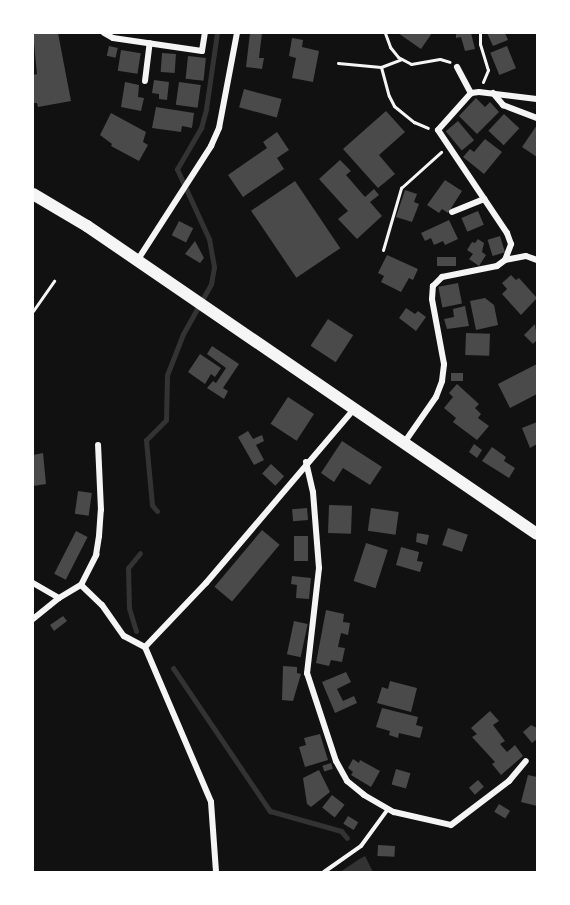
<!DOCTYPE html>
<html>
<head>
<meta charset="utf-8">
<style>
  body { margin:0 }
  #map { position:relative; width:570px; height:905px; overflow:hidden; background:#111; font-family:Karla,sans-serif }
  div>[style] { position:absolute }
  .water>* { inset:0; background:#333 }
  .stream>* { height:5px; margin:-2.5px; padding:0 2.5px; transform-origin:2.5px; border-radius:2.5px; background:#333 }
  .building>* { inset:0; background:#4a4a4a; transform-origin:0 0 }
  .path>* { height:3px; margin:-1.5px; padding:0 1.5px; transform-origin:1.5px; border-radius:1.5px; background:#f5f5f5 }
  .service>* { height:4px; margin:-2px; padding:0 2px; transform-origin:2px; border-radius:2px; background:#f5f5f5 }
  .minor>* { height:6px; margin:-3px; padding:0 3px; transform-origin:3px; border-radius:3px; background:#f5f5f5 }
  .trunk>* { height:12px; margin:-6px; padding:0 6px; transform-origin:6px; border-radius:6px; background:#f5f5f5 }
  span { translate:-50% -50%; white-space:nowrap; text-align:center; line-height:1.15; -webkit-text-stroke:4.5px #fff; paint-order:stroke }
  .frame { position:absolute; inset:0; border:34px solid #fff; pointer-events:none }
</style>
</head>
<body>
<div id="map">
  <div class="water">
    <div style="clip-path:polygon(365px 856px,373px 872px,340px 872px,358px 860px)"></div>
  </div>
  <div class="stream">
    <div style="left:157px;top:511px;width:8px;rotate:-130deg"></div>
    <div style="left:152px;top:505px;width:65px;rotate:-95.3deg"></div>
    <div style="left:146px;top:440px;width:28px;rotate:-45deg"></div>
    <div style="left:166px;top:420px;width:45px;rotate:-88.7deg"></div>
    <div style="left:167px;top:375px;width:44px;rotate:-68.7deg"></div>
    <div style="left:183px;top:334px;width:57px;rotate:-60.8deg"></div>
    <div style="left:211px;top:284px;width:17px;rotate:-80deg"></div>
    <div style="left:214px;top:267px;width:28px;rotate:-100deg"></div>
    <div style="left:209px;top:239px;width:77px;rotate:-114.6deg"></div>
    <div style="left:177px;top:169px;width:48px;rotate:-59.7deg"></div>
    <div style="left:201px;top:128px;width:20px;rotate:-75deg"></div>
    <div style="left:206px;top:109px;width:77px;rotate:-81.8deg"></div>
    <div style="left:136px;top:631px;width:24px;rotate:-107deg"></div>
    <div style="left:129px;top:608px;width:40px;rotate:-91.4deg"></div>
    <div style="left:128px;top:568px;width:19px;rotate:-51deg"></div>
    <div style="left:173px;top:668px;width:173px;rotate:55.9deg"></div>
    <div style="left:270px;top:811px;width:74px;rotate:15.7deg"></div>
    <div style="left:341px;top:831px;width:9px;rotate:49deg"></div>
  </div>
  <div class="building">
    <div style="clip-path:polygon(33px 33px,58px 33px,71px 101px,38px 107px,37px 103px,33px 103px,33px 75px,37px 74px)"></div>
    <div style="clip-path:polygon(250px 33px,262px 33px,259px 58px,264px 58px,262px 69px,246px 67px)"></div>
    <div style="clip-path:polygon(398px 33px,432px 33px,421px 49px)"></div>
    <div style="clip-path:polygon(456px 33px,471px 33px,475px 49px,465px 51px,461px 37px,456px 38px)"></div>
    <div style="clip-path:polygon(487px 33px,505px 33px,508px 40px,493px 46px)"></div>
    <div style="clip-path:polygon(292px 38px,303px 40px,302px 47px,319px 51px,313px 82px,292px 78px,296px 58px,289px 56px)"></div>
    <div style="left:109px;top:46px;width:9px;height:10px;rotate:13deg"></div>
    <div style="left:507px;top:46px;width:24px;height:18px;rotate:68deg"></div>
    <div style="left:121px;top:50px;width:20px;height:21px;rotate:9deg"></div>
    <div style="left:162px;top:53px;width:14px;height:19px;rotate:4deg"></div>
    <div style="left:188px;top:56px;width:18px;height:23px;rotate:6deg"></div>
    <div style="clip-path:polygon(154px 80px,169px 82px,167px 100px,159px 99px,159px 94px,152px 93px)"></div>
    <div style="clip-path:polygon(125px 82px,139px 85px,138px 97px,144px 98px,141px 111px,121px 107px)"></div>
    <div style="left:179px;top:82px;width:22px;height:23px;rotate:8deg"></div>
    <div style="left:244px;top:89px;width:39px;height:19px;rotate:15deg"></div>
    <div style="clip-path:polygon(476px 98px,485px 107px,490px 102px,499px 112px,477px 134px,459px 116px)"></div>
    <div style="clip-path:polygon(156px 107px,194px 113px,192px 128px,182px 126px,181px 132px,152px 128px)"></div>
    <div style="clip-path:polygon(386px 111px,405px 132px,379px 155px,395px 174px,378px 188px,343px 149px)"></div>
    <div style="clip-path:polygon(111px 113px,146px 132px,143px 142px,148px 145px,139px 161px,111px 146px,112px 144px,100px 135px)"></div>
    <div style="left:504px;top:114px;width:21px;height:23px;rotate:43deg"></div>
    <div style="left:458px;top:121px;width:25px;height:16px;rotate:50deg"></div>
    <div style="clip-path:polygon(537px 125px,537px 157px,522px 147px)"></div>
    <div style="clip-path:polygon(277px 132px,289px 150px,277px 158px,284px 169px,243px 197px,228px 175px,267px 148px,263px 142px)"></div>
    <div style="clip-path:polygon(485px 139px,502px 152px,484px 174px,463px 157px,470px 149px,474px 152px)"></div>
    <div style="clip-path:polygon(340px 160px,351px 171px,346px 175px,365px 197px,374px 189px,379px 195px,370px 202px,382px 216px,357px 239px,338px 219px,348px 211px,319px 179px)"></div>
    <div style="clip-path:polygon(445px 180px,462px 191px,448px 213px,442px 209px,439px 213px,427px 205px)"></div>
    <div style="left:295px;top:181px;width:81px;height:53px;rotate:56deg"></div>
    <div style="clip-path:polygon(405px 190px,417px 194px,414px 202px,419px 204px,412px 222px,396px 217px)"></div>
    <div style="left:478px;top:211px;width:15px;height:18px;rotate:67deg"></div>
    <div style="clip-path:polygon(449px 220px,458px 239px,445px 245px,443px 241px,434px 245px,431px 238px,425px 241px,421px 233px)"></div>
    <div style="left:179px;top:221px;width:16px;height:16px;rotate:27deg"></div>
    <div style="left:500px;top:236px;width:17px;height:13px;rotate:73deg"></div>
    <div style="clip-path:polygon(478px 239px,484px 243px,482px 252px,486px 255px,479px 266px,469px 259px,473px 254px,467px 250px,472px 242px,475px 243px)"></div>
    <div style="clip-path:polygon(195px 241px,204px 258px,200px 263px,185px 254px)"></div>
    <div style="clip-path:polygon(387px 255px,418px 269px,413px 280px,409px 278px,401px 292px,381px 282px,384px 276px,378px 273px)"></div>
    <div style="left:437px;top:257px;width:19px;height:9px"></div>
    <div style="clip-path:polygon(511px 275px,516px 280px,519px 278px,537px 298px,521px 315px,502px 294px,507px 289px,502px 283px)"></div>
    <div style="left:458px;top:283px;width:21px;height:20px;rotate:79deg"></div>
    <div style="clip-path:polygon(485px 298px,494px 305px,498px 325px,476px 330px,470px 301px)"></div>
    <div style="clip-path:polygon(465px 306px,469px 326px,447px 329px,444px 319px,454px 317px,453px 309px)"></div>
    <div style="clip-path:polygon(406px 308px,415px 314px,418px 311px,426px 317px,416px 331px,399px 318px)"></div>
    <div style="left:328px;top:319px;width:30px;height:32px;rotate:33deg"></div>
    <div style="clip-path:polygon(535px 324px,537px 340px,533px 344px,524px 335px)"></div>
    <div style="left:466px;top:333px;width:24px;height:22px;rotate:2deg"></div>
    <div style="clip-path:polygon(212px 346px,239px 364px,223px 388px,228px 391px,224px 399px,207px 388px,213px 381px,216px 383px,226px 368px,207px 354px)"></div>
    <div style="clip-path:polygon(200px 354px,221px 368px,215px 377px,211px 374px,205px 384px,188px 372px)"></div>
    <div style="clip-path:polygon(537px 364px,537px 394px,510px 408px,498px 384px)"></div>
    <div style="left:451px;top:373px;width:12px;height:8px"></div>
    <div style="clip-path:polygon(457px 384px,479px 404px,475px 408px,481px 414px,478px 418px,489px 426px,477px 440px,453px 422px,456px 418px,444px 408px,453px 397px,449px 393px)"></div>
    <div style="left:288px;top:397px;width:31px;height:32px;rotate:33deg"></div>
    <div style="clip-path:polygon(537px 422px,537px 444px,530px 448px,522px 428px)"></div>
    <div style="clip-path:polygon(248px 431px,253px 439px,262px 435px,264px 441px,256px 445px,264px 460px,254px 465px,238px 437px)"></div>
    <div style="clip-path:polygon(342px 441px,382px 467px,370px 485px,343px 468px,334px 482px,321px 473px)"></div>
    <div style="clip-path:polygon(474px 444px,482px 450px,477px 458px,469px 452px)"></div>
    <div style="clip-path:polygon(492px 447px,506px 457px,504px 461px,515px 468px,509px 478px,482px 461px)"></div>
    <div style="clip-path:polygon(43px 453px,46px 484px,33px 486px,33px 455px)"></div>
    <div style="left:271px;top:464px;width:18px;height:13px;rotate:43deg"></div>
    <div style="left:78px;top:491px;width:14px;height:23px;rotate:8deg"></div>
    <div style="left:329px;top:505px;width:23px;height:28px;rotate:2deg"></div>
    <div style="left:307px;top:508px;width:12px;height:15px;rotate:85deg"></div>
    <div style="left:371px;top:508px;width:28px;height:23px;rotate:8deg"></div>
    <div style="left:448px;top:528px;width:21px;height:18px;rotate:19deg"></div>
    <div style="left:262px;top:530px;width:23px;height:74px;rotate:40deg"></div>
    <div style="left:76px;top:531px;width:13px;height:48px;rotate:27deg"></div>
    <div style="clip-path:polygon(417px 533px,429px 535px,427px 545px,416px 542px)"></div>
    <div style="left:294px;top:536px;width:14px;height:25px"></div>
    <div style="left:366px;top:543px;width:23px;height:40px;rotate:18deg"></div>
    <div style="clip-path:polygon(401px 547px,419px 552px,417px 561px,423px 562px,420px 572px,396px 565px)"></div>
    <div style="clip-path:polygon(292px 576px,311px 578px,309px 599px,296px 598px,297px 585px,291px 584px)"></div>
    <div style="clip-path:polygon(326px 610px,344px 614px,343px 622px,350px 623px,348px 635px,341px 633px,338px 647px,345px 648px,342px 662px,331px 660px,329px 666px,316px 663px)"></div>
    <div style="clip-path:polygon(63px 616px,67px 621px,54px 631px,50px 625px)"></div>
    <div style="left:294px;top:621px;width:14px;height:34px;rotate:12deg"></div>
    <div style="clip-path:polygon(283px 666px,297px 667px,297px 673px,301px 674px,293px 701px,282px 700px)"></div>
    <div style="clip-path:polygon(346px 672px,351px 682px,337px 689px,343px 701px,354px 696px,357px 703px,335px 713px,322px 682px)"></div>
    <div style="clip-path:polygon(390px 681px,417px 688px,411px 712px,377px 703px,382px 687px,388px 689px)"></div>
    <div style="clip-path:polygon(382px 708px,418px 717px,416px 725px,423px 727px,420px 738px,399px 733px,398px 738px,389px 735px,390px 731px,376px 727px)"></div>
    <div style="clip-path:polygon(490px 711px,499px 721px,493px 725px,505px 741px,500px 744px,507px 752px,515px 745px,523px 756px,501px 775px,492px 764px,495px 762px,472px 737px,477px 734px,471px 728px)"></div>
    <div style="clip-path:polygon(531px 725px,537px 728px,537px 739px,532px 743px,523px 732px)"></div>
    <div style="clip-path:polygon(320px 734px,328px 760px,305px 767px,299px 747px,306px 745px,304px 738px)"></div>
    <div style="clip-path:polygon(353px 759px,359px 763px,360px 760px,380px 771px,371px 787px,351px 775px,353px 772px,348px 768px)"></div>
    <div style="left:331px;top:763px;width:6px;height:9px;rotate:72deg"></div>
    <div style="left:396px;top:769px;width:15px;height:16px;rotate:16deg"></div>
    <div style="clip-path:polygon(319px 770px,330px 792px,311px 807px,307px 804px,303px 778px)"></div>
    <div style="clip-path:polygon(528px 775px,537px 777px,537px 806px,521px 802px)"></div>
    <div style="left:478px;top:780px;width:9px;height:12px;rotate:49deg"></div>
    <div style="left:332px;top:795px;width:16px;height:16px;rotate:38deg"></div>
    <div style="left:499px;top:804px;width:13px;height:9px;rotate:32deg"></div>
    <div style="left:348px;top:816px;width:12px;height:9px;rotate:31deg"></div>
    <div style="left:378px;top:845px;width:17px;height:11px;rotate:3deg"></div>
  </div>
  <div class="path">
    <div style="left:385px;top:33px;width:15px;rotate:70deg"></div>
    <div style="left:390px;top:47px;width:13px;rotate:51deg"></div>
    <div style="left:398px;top:57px;width:15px;rotate:28deg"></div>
    <div style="left:411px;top:64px;width:29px;rotate:-10deg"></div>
    <div style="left:440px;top:59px;width:10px;rotate:17deg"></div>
    <div style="left:480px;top:33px;width:11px;rotate:90deg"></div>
    <div style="left:480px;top:44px;width:27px;rotate:73deg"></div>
    <div style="left:488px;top:70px;width:13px;rotate:113deg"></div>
    <div style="left:338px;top:63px;width:43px;rotate:5.3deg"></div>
    <div style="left:381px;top:67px;width:22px;rotate:-21deg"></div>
    <div style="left:381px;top:67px;width:30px;rotate:75deg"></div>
    <div style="left:389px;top:96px;width:11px;rotate:63deg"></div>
    <div style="left:394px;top:106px;width:26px;rotate:39deg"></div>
    <div style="left:414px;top:122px;width:15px;rotate:23deg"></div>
    <div style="left:383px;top:250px;width:65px;rotate:-73.8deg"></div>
    <div style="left:401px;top:188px;width:54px;rotate:-42deg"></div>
    <div style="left:33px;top:311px;width:37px;rotate:-55deg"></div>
  </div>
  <div class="service">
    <div style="left:324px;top:872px;width:45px;rotate:-35.1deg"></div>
    <div style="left:361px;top:846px;width:46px;rotate:-53.9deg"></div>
  </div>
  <div class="minor">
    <div style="left:104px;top:33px;width:10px;rotate:29deg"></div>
    <div style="left:113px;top:38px;width:90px;rotate:8.3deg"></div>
    <div style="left:202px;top:51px;width:18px;rotate:-81deg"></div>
    <div style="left:457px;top:67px;width:30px;rotate:62deg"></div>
    <div style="left:145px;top:81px;width:38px;rotate:-83deg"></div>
    <div style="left:493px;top:93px;width:16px;rotate:50deg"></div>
    <div style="left:503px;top:105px;width:36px;rotate:21deg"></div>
    <div style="left:452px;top:212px;width:35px;rotate:-22deg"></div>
    <div style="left:505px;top:260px;width:21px;rotate:-11deg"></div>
    <div style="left:526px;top:256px;width:12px;rotate:20deg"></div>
    <div style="left:137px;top:261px;width:137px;rotate:-57.2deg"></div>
    <div style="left:211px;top:146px;width:20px;rotate:-66deg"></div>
    <div style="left:219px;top:128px;width:97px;rotate:-79.3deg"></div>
    <div style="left:404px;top:443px;width:56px;rotate:-55.2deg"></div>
    <div style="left:436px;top:397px;width:17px;rotate:-69deg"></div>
    <div style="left:442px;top:381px;width:17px;rotate:-83deg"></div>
    <div style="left:444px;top:364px;width:66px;rotate:-100.5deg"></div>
    <div style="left:432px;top:299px;width:13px;rotate:-86deg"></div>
    <div style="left:433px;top:286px;width:13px;rotate:-45deg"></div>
    <div style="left:442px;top:277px;width:56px;rotate:-11.3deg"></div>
    <div style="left:497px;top:266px;width:10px;rotate:-37deg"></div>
    <div style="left:505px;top:260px;width:17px;rotate:-69deg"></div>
    <div style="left:511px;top:244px;width:12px;rotate:-110deg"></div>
    <div style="left:507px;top:233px;width:124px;rotate:-123.8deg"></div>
    <div style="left:438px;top:130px;width:50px;rotate:-48.3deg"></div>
    <div style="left:471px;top:93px;width:8px;rotate:-7deg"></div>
    <div style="left:479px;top:92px;width:58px;rotate:6.9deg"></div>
    <div style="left:306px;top:462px;width:31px;rotate:77deg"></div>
    <div style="left:313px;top:492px;width:76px;rotate:85.5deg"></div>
    <div style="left:319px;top:568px;width:106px;rotate:96.5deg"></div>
    <div style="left:307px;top:673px;width:93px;rotate:71.8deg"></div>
    <div style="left:336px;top:761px;width:23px;rotate:61deg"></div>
    <div style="left:347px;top:781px;width:22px;rotate:39deg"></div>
    <div style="left:364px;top:795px;width:34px;rotate:30deg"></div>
    <div style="left:394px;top:812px;width:58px;rotate:12.8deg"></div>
    <div style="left:451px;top:825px;width:73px;rotate:-37.2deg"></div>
    <div style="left:509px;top:781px;width:26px;rotate:-50deg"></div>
    <div style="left:33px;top:583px;width:30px;rotate:30deg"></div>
    <div style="left:81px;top:585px;width:34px;rotate:-63deg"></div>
    <div style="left:96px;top:555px;width:19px;rotate:-81deg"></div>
    <div style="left:99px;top:536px;width:26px;rotate:-86deg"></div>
    <div style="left:101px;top:510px;width:65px;rotate:-92.6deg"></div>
    <div style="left:33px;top:619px;width:33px;rotate:-39deg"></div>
    <div style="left:59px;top:598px;width:26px;rotate:-31deg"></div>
    <div style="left:81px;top:585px;width:29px;rotate:44deg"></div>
    <div style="left:102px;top:605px;width:38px;rotate:55deg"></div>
    <div style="left:124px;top:636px;width:24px;rotate:28deg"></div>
    <div style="left:145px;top:647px;width:168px;rotate:66.9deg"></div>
    <div style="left:211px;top:802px;width:70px;rotate:85.9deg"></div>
    <div style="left:145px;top:647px;width:88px;rotate:-46.4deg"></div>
    <div style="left:206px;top:583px;width:228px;rotate:-49.6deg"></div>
  </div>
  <div class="trunk">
    <div style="left:33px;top:194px;width:63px;rotate:30.7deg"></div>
    <div style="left:87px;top:226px;width:545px;rotate:34.39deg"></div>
  </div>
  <div class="frame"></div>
</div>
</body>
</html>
